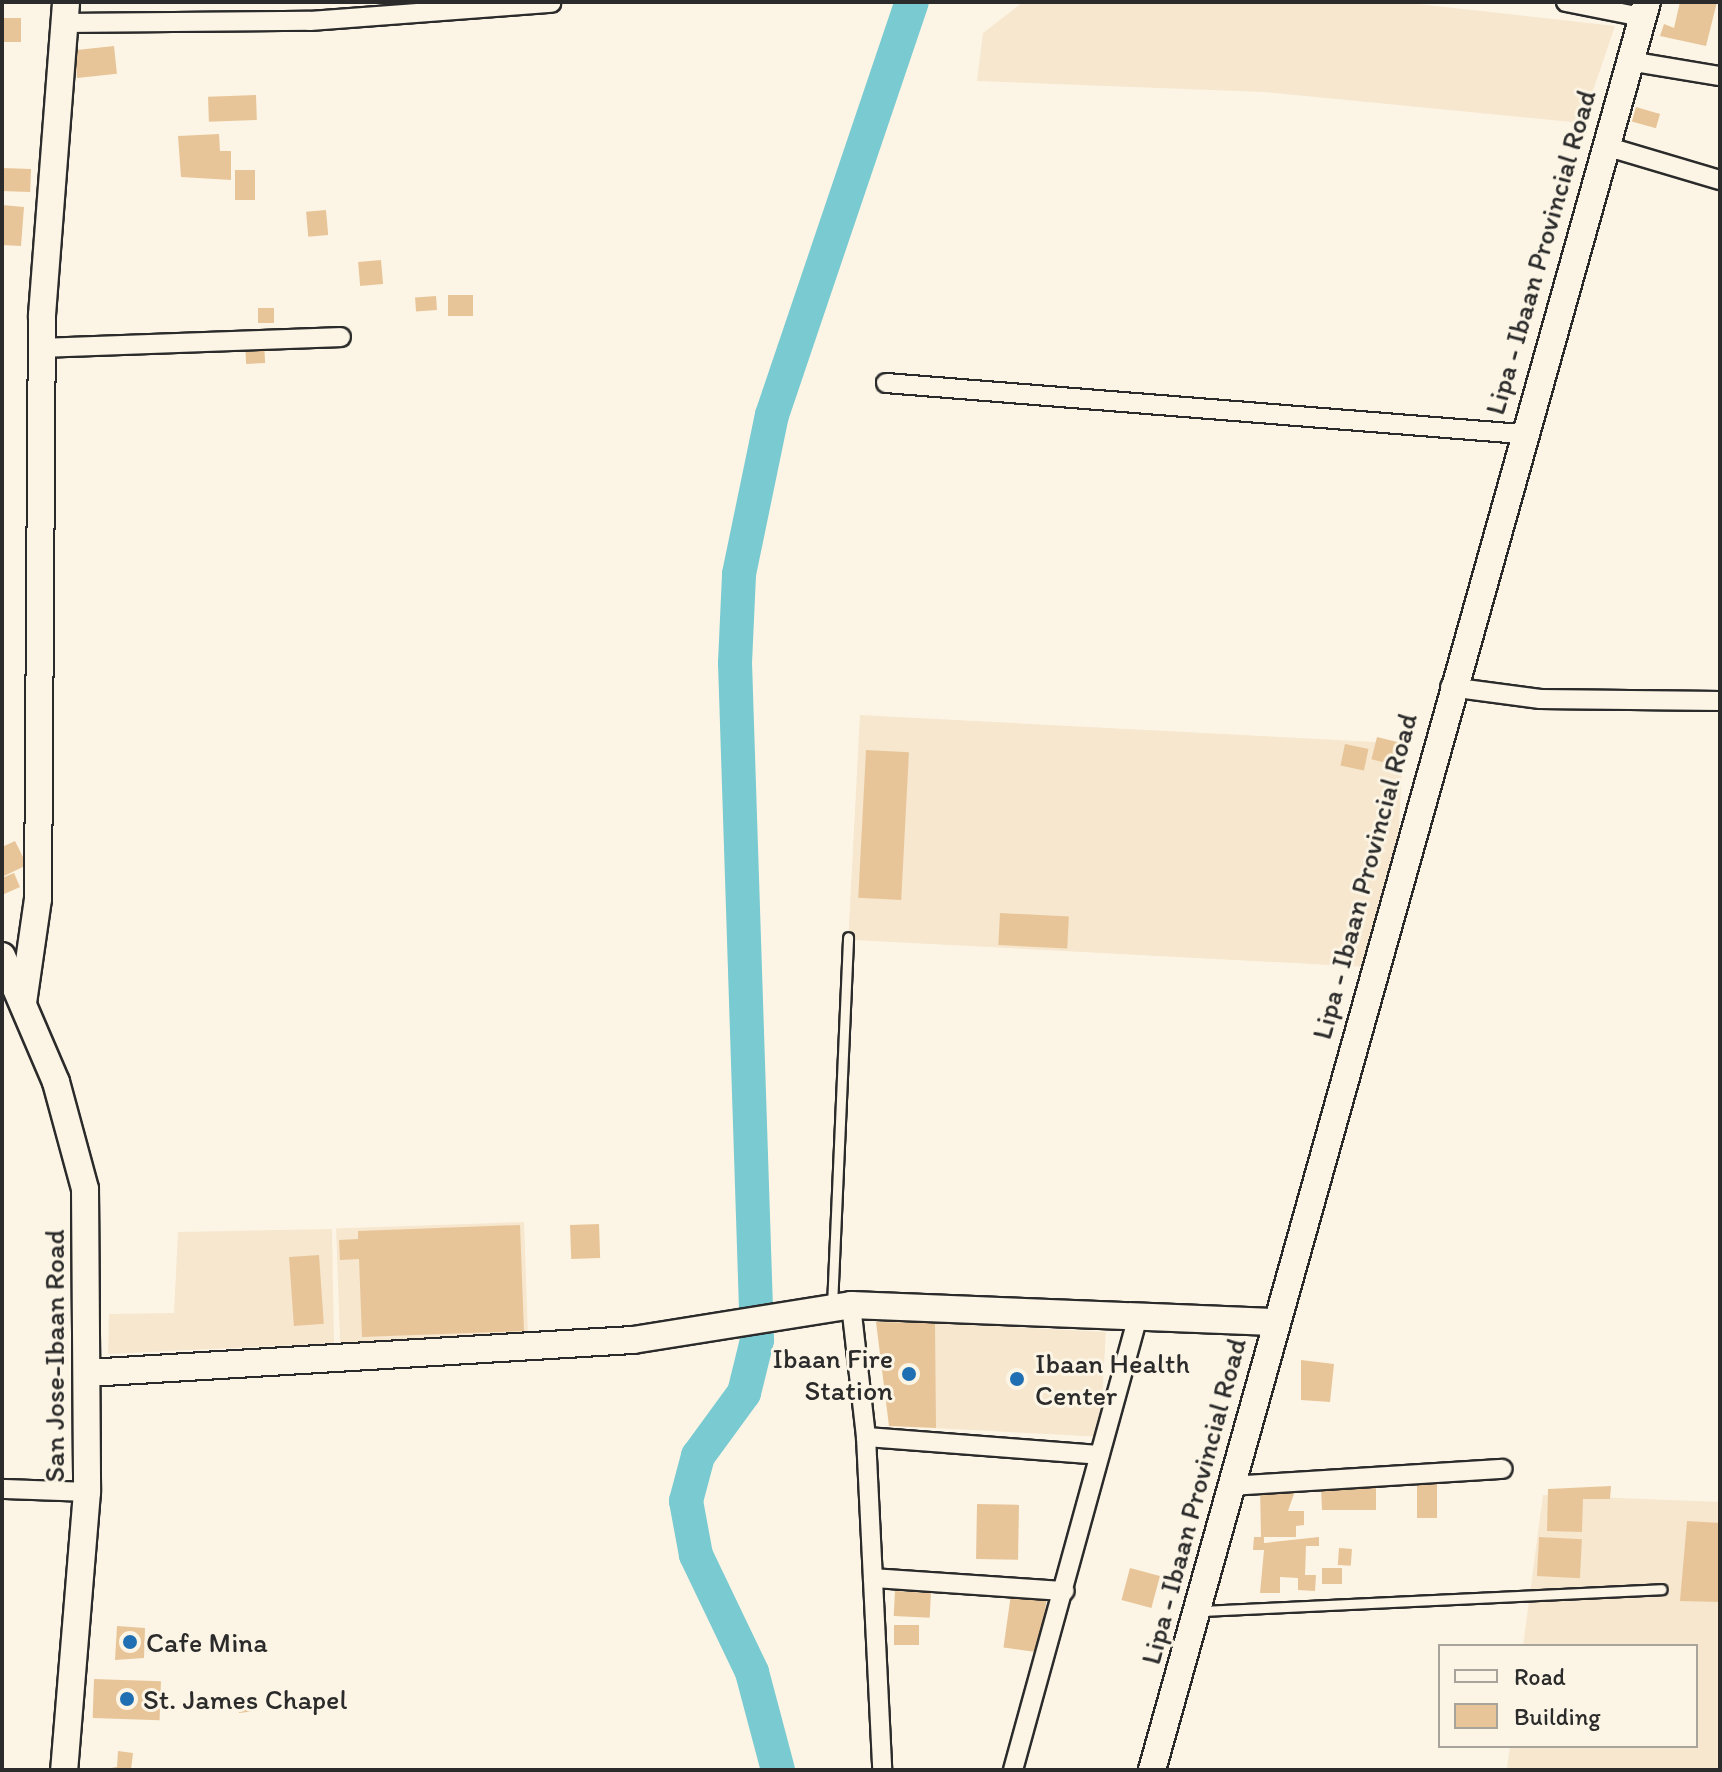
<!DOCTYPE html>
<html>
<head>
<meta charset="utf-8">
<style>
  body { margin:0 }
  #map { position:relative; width:1722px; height:1772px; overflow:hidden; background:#fcf5e5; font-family:Itim,sans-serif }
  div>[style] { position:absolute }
  .built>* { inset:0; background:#f6e7ce; transform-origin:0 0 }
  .river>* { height:34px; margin:-17px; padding:0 17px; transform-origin:17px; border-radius:17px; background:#79cad1 }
  .building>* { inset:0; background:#e8c599; transform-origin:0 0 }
  .roads { filter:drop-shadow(2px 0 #2b2b2b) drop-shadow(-2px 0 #2b2b2b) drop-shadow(0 2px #2b2b2b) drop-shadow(0 -2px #2b2b2b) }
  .lane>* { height:9px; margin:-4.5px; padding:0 4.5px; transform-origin:4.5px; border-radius:4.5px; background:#fcf5e5 }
  .street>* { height:18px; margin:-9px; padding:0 9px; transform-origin:9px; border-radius:9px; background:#fcf5e5 }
  .secondary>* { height:26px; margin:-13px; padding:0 13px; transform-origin:13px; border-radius:13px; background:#fcf5e5 }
  .dots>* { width:22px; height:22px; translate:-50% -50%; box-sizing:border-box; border:4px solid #fcf5e5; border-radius:50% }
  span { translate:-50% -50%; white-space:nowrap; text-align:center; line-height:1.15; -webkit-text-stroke:6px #fcf5e5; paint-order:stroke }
  .street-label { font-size:28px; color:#2b2b2b }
  .poi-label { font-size:28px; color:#2b2b2b }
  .right { translate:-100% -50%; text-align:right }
  .left { translate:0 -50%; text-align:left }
  .frame { position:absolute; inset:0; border:4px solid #2b2b2b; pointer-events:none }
  .legend { position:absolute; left:1438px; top:1644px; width:260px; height:104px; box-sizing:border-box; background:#fcf5e5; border:2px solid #a8a49b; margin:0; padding:10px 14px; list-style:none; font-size:24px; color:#2b2b2b }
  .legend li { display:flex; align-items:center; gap:16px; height:40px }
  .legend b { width:40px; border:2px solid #a8a49b }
</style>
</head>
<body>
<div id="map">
  <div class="built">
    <div style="clip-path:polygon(1023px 2px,1400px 2px,1615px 26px,1582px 123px,1264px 92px,977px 81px,983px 33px)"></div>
    <div style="left:860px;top:715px;width:544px;height:225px;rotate:3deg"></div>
    <div style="left:524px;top:1222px;width:114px;height:188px;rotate:88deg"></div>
    <div style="clip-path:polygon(332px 1229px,334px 1343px,108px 1354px,109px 1314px,174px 1313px,178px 1232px)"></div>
    <div style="left:935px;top:1323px;width:171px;height:105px;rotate:3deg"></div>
    <div style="clip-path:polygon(1543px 1495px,1720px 1502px,1720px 1770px,1507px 1768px,1510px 1746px,1696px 1746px,1696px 1646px,1523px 1646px)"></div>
  </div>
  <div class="river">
    <div style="left:778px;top:1770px;width:101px;rotate:-104.9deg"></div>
    <div style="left:752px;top:1672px;width:130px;rotate:-115.6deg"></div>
    <div style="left:696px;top:1555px;width:55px;rotate:-100.5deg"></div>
    <div style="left:686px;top:1501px;width:47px;rotate:-75.1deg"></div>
    <div style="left:698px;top:1456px;width:78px;rotate:-53.9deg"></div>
    <div style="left:744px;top:1393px;width:55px;rotate:-76.2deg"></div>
    <div style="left:757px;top:1340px;width:677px;rotate:-91.86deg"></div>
    <div style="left:735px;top:663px;width:89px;rotate:-87.4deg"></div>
    <div style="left:739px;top:574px;width:162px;rotate:-78.3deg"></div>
    <div style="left:772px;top:415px;width:436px;rotate:-71.3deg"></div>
  </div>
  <div class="building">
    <div style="clip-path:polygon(1680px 2px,1717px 2px,1706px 46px,1660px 36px,1664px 24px,1674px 28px)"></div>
    <div style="left:2px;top:18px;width:19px;height:24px"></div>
    <div style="left:114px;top:46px;width:28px;height:40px;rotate:84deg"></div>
    <div style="left:256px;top:95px;width:25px;height:48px;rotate:88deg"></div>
    <div style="left:1636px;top:107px;width:25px;height:15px;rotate:16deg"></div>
    <div style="clip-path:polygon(219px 134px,220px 151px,231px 151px,231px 180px,181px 177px,178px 136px)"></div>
    <div style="left:2px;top:168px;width:29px;height:23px;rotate:2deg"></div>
    <div style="left:235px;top:170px;width:20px;height:30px"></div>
    <div style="clip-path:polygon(2px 205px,24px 207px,21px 246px,2px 245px)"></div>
    <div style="left:326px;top:210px;width:25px;height:20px;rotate:85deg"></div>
    <div style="left:381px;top:260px;width:24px;height:23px;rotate:85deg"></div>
    <div style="left:448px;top:295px;width:25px;height:21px"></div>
    <div style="left:436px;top:296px;width:14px;height:21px;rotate:86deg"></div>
    <div style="left:258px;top:308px;width:16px;height:15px"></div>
    <div style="left:264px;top:341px;width:22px;height:19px;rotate:87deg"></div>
    <div style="left:1377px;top:737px;width:21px;height:23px;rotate:14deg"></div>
    <div style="left:1345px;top:744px;width:24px;height:22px;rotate:12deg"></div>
    <div style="left:866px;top:750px;width:43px;height:148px;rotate:3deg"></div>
    <div style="clip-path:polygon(15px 841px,27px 865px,2px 877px,2px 847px)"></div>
    <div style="clip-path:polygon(14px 873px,20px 887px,2px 895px,2px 878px)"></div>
    <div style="left:1000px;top:913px;width:69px;height:32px;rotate:3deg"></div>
    <div style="left:599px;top:1224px;width:34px;height:29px;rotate:88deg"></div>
    <div style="clip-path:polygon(520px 1225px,524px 1331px,362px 1337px,359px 1259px,340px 1260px,339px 1240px,358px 1239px,358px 1231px)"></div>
    <div style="left:319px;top:1255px;width:69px;height:30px;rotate:86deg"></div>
    <div style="clip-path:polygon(876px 1322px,935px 1323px,936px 1428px,889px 1426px)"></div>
    <div style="clip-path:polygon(1301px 1360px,1334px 1364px,1330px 1402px,1301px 1400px)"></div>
    <div style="left:1417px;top:1476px;width:20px;height:42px"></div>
    <div style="clip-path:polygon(1376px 1481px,1376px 1510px,1322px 1510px,1321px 1488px)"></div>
    <div style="clip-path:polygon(1611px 1486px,1610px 1499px,1583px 1499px,1582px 1532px,1547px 1531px,1548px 1489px)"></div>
    <div style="clip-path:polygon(1260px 1488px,1296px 1488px,1288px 1511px,1304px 1511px,1304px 1525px,1296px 1526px,1296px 1537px,1264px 1537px,1264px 1543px,1319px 1537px,1319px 1546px,1306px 1546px,1305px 1575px,1316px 1575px,1315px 1591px,1298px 1590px,1298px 1578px,1280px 1577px,1280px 1593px,1260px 1593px,1264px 1550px,1253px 1550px,1254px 1537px,1261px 1537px)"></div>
    <div style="left:977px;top:1504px;width:42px;height:55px;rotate:1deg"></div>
    <div style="clip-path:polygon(1687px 1521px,1720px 1523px,1720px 1602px,1680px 1601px)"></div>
    <div style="left:1539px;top:1537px;width:43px;height:39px;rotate:3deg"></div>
    <div style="left:1339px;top:1548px;width:13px;height:17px;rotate:4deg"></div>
    <div style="left:1130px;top:1568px;width:31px;height:33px;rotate:15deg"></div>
    <div style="left:1322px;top:1568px;width:20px;height:16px"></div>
    <div style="left:895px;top:1591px;width:36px;height:25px;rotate:3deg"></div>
    <div style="left:1011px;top:1594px;width:36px;height:54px;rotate:8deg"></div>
    <div style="left:894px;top:1625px;width:25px;height:20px"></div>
    <div style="clip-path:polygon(117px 1626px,145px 1628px,144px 1658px,115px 1660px)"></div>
    <div style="left:94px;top:1679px;width:67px;height:39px;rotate:2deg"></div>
    <div style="left:254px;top:1695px;width:16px;height:17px;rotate:83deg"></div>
    <div style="clip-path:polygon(118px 1751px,133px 1753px,131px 1770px,99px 1770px,117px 1767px)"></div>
  </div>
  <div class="roads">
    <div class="lane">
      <div style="left:832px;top:1306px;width:369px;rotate:-87.5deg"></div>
      <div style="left:1201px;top:1611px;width:461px;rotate:-2.7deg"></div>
    </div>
    <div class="street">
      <div style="left:1566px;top:2px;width:77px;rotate:11.2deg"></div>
      <div style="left:64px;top:23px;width:246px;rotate:-0.5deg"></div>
      <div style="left:310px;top:21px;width:242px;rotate:-4.3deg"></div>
      <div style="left:1629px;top:61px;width:92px;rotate:9.4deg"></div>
      <div style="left:1605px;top:146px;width:120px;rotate:16.5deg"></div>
      <div style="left:42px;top:348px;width:299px;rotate:-2.1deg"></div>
      <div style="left:886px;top:383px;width:637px;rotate:4.59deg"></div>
      <div style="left:1450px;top:687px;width:91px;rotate:7.6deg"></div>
      <div style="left:1540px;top:699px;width:180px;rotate:0.6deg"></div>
      <div style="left:851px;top:1305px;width:133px;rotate:83.5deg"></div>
      <div style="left:866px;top:1437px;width:333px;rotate:87.2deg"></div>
      <div style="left:866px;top:1437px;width:234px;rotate:4.4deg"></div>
      <div style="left:1231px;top:1486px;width:272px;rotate:-3.6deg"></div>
      <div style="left:2px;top:1489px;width:85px;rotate:2deg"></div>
      <div style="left:873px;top:1578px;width:192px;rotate:3.9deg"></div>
      <div style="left:1013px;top:1770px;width:473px;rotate:-74.6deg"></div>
    </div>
    <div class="secondary">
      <div style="left:2px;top:956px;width:137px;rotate:66.8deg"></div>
      <div style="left:56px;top:1082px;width:111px;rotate:74.8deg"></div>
      <div style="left:85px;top:1189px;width:303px;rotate:89.6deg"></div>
      <div style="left:87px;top:1492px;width:279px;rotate:94.7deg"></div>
      <div style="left:23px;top:1003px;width:105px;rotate:-81.8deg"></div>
      <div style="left:38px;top:899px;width:584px;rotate:-89.61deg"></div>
      <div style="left:42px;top:315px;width:314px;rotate:-85.6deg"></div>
      <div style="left:88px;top:1373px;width:546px;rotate:-3.47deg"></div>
      <div style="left:633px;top:1340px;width:221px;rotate:-9.1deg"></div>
      <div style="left:851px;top:1305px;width:422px;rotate:2.3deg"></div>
      <div style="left:1152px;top:1770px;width:1836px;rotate:-74.36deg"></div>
    </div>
  </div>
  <div class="dots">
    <div style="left:909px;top:1374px;background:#1f6fb2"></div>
    <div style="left:1017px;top:1379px;background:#1f6fb2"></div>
    <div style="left:130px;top:1642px;background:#1f6fb2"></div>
    <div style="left:127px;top:1699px;background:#1f6fb2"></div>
  </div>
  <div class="street-label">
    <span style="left:1540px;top:252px;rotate:-74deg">Lipa - Ibaan Provincial Road</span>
    <span style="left:1364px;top:876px;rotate:-75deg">Lipa - Ibaan Provincial Road</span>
    <span style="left:54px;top:1356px;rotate:-90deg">San Jose-Ibaan Road</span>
    <span style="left:1193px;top:1501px;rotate:-75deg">Lipa - Ibaan Provincial Road</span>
  </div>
  <div class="poi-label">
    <span class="right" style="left:893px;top:1374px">Ibaan Fire<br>Station</span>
    <span class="left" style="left:1035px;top:1379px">Ibaan Health<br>Center</span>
    <span class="left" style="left:146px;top:1642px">Cafe Mina</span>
    <span class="left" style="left:143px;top:1699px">St. James Chapel</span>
  </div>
  <div class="frame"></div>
  <ul class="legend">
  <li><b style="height:10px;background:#fcf5e5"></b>Road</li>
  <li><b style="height:22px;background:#e8c599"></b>Building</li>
  </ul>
</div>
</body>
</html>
